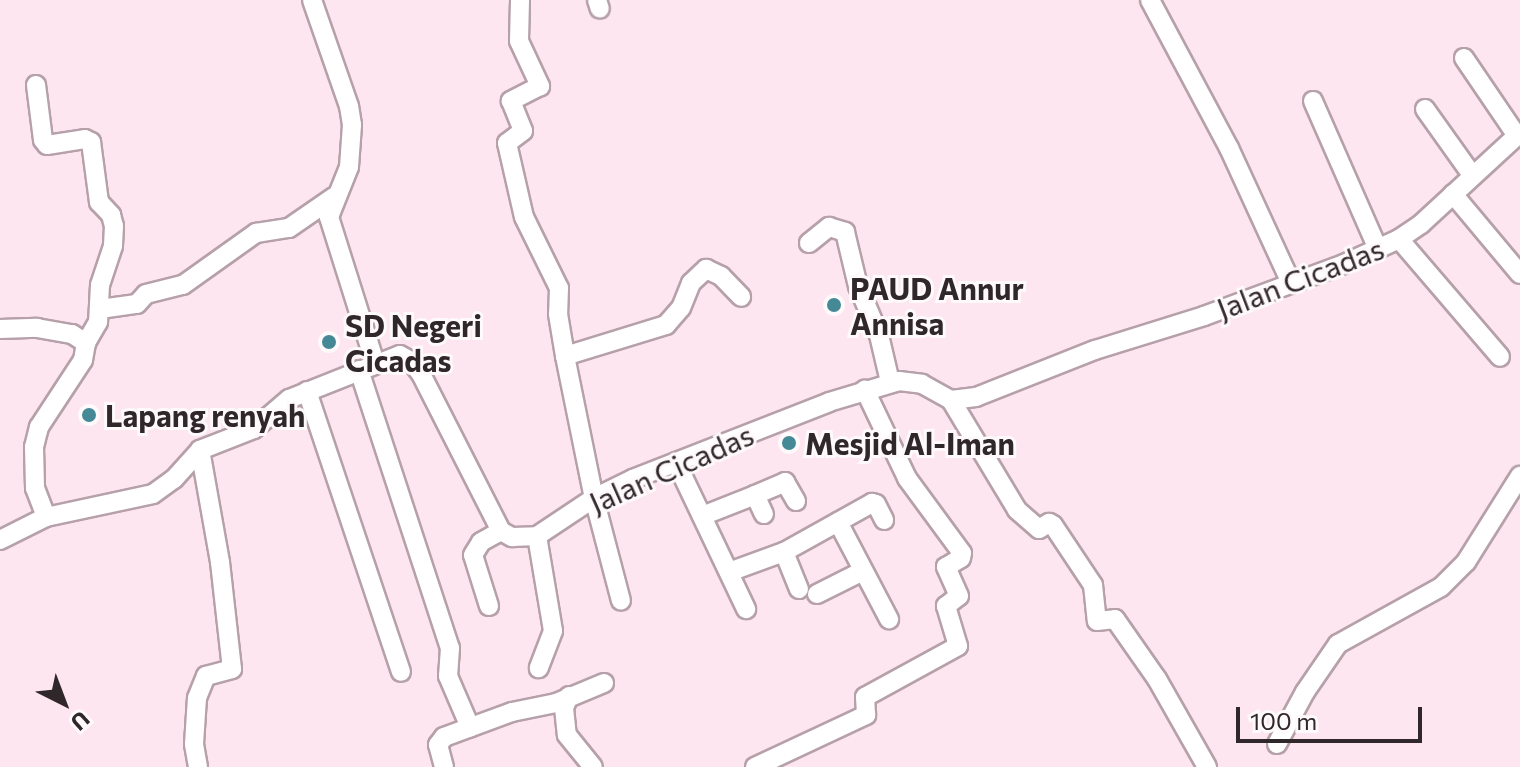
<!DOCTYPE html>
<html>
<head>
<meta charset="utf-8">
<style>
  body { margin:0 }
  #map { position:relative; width:1520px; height:767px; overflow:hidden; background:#fde6ef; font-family:Commissioner,sans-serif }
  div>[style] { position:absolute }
  .roads { filter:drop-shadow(2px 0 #b6a0a9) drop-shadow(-2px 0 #b6a0a9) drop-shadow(0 2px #b6a0a9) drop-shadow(0 -2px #b6a0a9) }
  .minor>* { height:18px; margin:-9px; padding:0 9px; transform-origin:9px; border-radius:9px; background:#fff }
  .dots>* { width:22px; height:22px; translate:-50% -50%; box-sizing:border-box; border:4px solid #fef9fb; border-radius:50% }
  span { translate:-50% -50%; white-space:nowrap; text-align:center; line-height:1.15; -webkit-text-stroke:6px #fef9fb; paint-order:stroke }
  .street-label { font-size:30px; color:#30272b }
  .poi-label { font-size:30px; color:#30272b; font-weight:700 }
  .left { translate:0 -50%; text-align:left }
  .north { position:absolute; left:24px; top:663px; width:80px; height:80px; -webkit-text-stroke:6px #fef9fb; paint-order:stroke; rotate:138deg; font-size:22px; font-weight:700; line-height:32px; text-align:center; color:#30272b }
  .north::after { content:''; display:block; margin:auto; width:28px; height:36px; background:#30272b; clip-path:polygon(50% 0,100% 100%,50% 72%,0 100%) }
  .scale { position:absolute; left:1236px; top:707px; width:186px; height:36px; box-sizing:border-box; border:4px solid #30272b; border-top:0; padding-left:10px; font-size:24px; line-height:28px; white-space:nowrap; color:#30272b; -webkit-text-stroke:6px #fef9fb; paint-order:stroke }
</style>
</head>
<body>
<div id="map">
  <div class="roads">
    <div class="minor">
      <div style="left:312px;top:0;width:112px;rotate:70.8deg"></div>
      <div style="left:349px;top:106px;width:19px;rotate:81deg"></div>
      <div style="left:352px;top:125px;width:42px;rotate:94.1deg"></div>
      <div style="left:349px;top:167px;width:54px;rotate:111.8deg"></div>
      <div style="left:329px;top:217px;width:153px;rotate:72.5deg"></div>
      <div style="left:520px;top:0;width:41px;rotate:91.4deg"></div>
      <div style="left:519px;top:41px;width:50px;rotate:65deg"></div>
      <div style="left:540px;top:86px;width:33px;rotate:153deg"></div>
      <div style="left:511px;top:101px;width:32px;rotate:68deg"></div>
      <div style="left:523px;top:131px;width:20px;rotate:143deg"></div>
      <div style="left:507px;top:143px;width:76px;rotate:77.1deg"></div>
      <div style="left:524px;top:217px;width:79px;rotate:63.8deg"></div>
      <div style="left:559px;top:288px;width:26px;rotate:92deg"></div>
      <div style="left:558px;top:314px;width:43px;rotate:80.5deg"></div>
      <div style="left:565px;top:356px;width:145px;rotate:78.5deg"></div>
      <div style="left:594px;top:498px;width:106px;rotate:75.3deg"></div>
      <div style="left:597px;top:0;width:9px;rotate:72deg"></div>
      <div style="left:1150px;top:0;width:168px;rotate:61.9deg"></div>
      <div style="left:1229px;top:148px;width:149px;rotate:65.3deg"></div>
      <div style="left:1464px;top:58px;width:94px;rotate:55.8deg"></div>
      <div style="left:36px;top:85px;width:55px;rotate:82.7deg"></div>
      <div style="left:43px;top:140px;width:6px;rotate:51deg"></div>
      <div style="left:47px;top:145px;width:38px;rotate:-9deg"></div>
      <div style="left:85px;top:139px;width:7px;rotate:27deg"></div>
      <div style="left:91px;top:142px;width:61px;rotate:82.4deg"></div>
      <div style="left:99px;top:202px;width:18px;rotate:47deg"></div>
      <div style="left:111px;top:215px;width:11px;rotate:75deg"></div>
      <div style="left:114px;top:226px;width:20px;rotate:93deg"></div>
      <div style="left:113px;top:246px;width:41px;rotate:108.4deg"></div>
      <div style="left:100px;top:285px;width:37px;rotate:93deg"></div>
      <div style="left:98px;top:322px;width:24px;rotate:120deg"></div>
      <div style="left:1313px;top:101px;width:162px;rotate:66.3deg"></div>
      <div style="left:1425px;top:109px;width:81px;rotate:54.5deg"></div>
      <div style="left:1453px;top:194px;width:104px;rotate:50.1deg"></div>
      <div style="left:1399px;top:239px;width:155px;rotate:49.4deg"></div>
      <div style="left:809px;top:243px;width:26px;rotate:-39deg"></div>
      <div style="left:829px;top:227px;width:17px;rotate:17deg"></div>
      <div style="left:845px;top:232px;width:56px;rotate:76.5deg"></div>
      <div style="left:858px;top:286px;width:53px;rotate:66.8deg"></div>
      <div style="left:879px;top:335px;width:48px;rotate:76.8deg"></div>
      <div style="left:100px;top:309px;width:37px;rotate:-8deg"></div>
      <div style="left:137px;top:304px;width:13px;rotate:-48deg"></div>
      <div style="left:146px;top:294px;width:38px;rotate:-14deg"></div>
      <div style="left:183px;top:285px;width:90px;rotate:-35.5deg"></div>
      <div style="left:256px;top:233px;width:33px;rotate:-9deg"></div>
      <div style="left:289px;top:228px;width:55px;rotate:-34.6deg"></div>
      <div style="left:0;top:329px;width:37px;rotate:-2deg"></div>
      <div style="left:37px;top:328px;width:36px;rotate:10deg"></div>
      <div style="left:72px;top:334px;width:17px;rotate:33deg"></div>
      <div style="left:86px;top:343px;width:17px;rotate:100deg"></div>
      <div style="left:83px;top:360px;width:80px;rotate:123.3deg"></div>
      <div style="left:39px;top:427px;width:21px;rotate:104deg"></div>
      <div style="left:34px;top:447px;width:41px;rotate:88.6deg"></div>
      <div style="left:35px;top:488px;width:31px;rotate:69deg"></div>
      <div style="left:565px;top:356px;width:106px;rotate:-17.1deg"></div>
      <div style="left:666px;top:325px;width:23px;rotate:-49deg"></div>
      <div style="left:681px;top:308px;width:27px;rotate:-68deg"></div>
      <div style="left:691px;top:283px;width:21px;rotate:-43deg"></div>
      <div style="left:706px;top:269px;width:17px;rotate:25deg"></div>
      <div style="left:721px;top:276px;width:29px;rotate:46deg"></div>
      <div style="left:359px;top:370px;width:293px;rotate:71.9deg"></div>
      <div style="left:450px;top:648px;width:28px;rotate:94deg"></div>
      <div style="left:448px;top:676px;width:56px;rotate:66.7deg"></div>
      <div style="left:307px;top:391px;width:296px;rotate:71.5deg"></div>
      <div style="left:951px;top:400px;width:128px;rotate:59deg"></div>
      <div style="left:1017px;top:510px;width:29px;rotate:41deg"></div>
      <div style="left:1039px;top:529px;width:12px;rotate:-31deg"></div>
      <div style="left:1049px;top:523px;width:4px;rotate:27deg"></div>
      <div style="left:1053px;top:525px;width:72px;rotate:56.3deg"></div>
      <div style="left:1093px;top:585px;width:36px;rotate:84deg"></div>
      <div style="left:1097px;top:621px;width:18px;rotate:-6deg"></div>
      <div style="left:1115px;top:619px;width:73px;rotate:55deg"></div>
      <div style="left:1157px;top:679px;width:101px;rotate:60.4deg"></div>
      <div style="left:676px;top:462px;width:163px;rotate:64.5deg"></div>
      <div style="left:755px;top:495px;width:33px;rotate:-23deg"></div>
      <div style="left:785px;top:482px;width:22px;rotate:60deg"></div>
      <div style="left:702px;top:516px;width:57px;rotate:-21.6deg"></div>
      <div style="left:755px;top:495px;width:21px;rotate:65deg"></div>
      <div style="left:838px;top:522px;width:110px;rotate:62.3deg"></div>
      <div style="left:537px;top:536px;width:96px;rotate:80.4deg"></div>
      <div style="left:553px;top:631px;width:40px;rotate:111deg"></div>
      <div style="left:0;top:540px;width:51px;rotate:-26.6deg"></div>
      <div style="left:46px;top:517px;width:109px;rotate:-12.1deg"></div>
      <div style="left:153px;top:494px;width:26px;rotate:-36deg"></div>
      <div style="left:174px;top:479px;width:39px;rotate:-48deg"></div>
      <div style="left:200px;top:450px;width:58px;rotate:-21.3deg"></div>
      <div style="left:254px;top:429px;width:46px;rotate:-40.6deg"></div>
      <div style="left:289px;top:399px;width:119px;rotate:-21.6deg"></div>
      <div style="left:400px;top:355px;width:13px;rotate:29deg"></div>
      <div style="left:411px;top:361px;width:16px;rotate:52deg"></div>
      <div style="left:421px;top:374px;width:176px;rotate:63deg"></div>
      <div style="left:501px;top:531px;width:13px;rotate:29deg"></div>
      <div style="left:512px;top:537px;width:25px;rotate:-2deg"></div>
      <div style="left:537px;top:536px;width:69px;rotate:-33.7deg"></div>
      <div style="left:594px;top:498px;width:43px;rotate:-26deg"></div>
      <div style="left:633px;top:479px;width:211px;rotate:-21.4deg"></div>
      <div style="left:829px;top:402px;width:73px;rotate:-16.7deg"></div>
      <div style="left:899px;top:381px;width:23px;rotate:7deg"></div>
      <div style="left:922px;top:384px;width:33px;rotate:29deg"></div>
      <div style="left:951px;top:400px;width:25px;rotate:-7deg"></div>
      <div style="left:976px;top:397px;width:128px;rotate:-21.6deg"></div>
      <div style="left:1095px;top:350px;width:114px;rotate:-17.3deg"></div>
      <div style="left:1204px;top:316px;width:149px;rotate:-20.4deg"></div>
      <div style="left:1344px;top:264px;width:60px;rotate:-24.4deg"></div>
      <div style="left:1399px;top:239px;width:27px;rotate:-34deg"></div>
      <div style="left:1421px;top:224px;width:134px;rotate:-42.6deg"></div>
      <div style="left:784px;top:552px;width:40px;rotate:68deg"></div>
      <div style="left:729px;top:572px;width:59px;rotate:-20deg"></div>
      <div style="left:784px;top:552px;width:101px;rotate:-29.1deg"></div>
      <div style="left:872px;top:503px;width:4px;rotate:14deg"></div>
      <div style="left:876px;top:504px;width:18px;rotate:63deg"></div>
      <div style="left:817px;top:594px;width:51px;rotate:-26.6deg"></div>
      <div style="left:489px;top:606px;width:53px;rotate:-107.4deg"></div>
      <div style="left:473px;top:555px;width:15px;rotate:-58deg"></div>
      <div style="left:481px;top:542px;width:23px;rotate:-29deg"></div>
      <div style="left:569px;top:696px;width:13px;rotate:113deg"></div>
      <div style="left:564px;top:708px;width:27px;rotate:84deg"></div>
      <div style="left:567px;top:735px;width:41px;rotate:50.9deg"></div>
      <div style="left:1277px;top:744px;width:59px;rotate:-61.7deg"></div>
      <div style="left:1305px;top:692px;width:58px;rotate:-55.5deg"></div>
      <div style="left:1338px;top:644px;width:118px;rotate:-29deg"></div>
      <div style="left:1441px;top:587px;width:35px;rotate:-45deg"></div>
      <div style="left:1466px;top:562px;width:102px;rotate:-57.9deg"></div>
      <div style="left:198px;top:767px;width:23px;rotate:-100deg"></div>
      <div style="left:194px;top:744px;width:46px;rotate:-86.3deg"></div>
      <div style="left:197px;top:698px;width:24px;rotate:-68deg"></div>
      <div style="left:206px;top:676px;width:27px;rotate:-15deg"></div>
      <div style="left:232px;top:669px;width:108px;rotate:-96.4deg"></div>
      <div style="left:220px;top:562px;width:114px;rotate:-100.1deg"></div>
      <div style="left:444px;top:767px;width:23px;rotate:-105deg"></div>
      <div style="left:438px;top:745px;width:10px;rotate:-53deg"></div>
      <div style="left:444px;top:737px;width:72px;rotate:-20.2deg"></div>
      <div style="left:512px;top:712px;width:45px;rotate:-11.6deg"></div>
      <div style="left:556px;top:703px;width:52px;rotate:-22.6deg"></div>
      <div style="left:755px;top:767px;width:123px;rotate:-25.1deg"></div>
      <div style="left:866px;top:715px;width:18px;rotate:-93deg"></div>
      <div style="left:865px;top:697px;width:106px;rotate:-28.7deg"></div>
      <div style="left:958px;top:646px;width:42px;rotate:-106.7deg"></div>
      <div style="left:946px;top:606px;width:16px;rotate:-38deg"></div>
      <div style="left:959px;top:596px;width:32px;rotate:-114deg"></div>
      <div style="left:946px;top:567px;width:17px;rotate:-31deg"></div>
      <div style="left:961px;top:558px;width:5px;rotate:-79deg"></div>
      <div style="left:962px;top:553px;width:93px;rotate:-126.3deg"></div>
      <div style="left:907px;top:478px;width:98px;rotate:-115.5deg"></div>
    </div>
  </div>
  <div class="dots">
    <div style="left:834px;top:305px;background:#458997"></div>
    <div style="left:329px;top:342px;background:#458997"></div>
    <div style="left:89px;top:415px;background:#458997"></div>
    <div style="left:789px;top:443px;background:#458997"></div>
  </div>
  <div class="street-label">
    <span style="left:1300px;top:278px;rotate:-21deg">Jalan Cicadas</span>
    <span style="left:671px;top:468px;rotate:-24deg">Jalan Cicadas</span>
  </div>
  <div class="poi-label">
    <span class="left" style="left:850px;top:305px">PAUD Annur<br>Annisa</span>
    <span class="left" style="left:345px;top:342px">SD Negeri<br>Cicadas</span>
    <span class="left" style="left:105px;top:415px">Lapang renyah</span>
    <span class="left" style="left:805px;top:443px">Mesjid Al-Iman</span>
  </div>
  <div class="north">U</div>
  <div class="scale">100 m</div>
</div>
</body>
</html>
